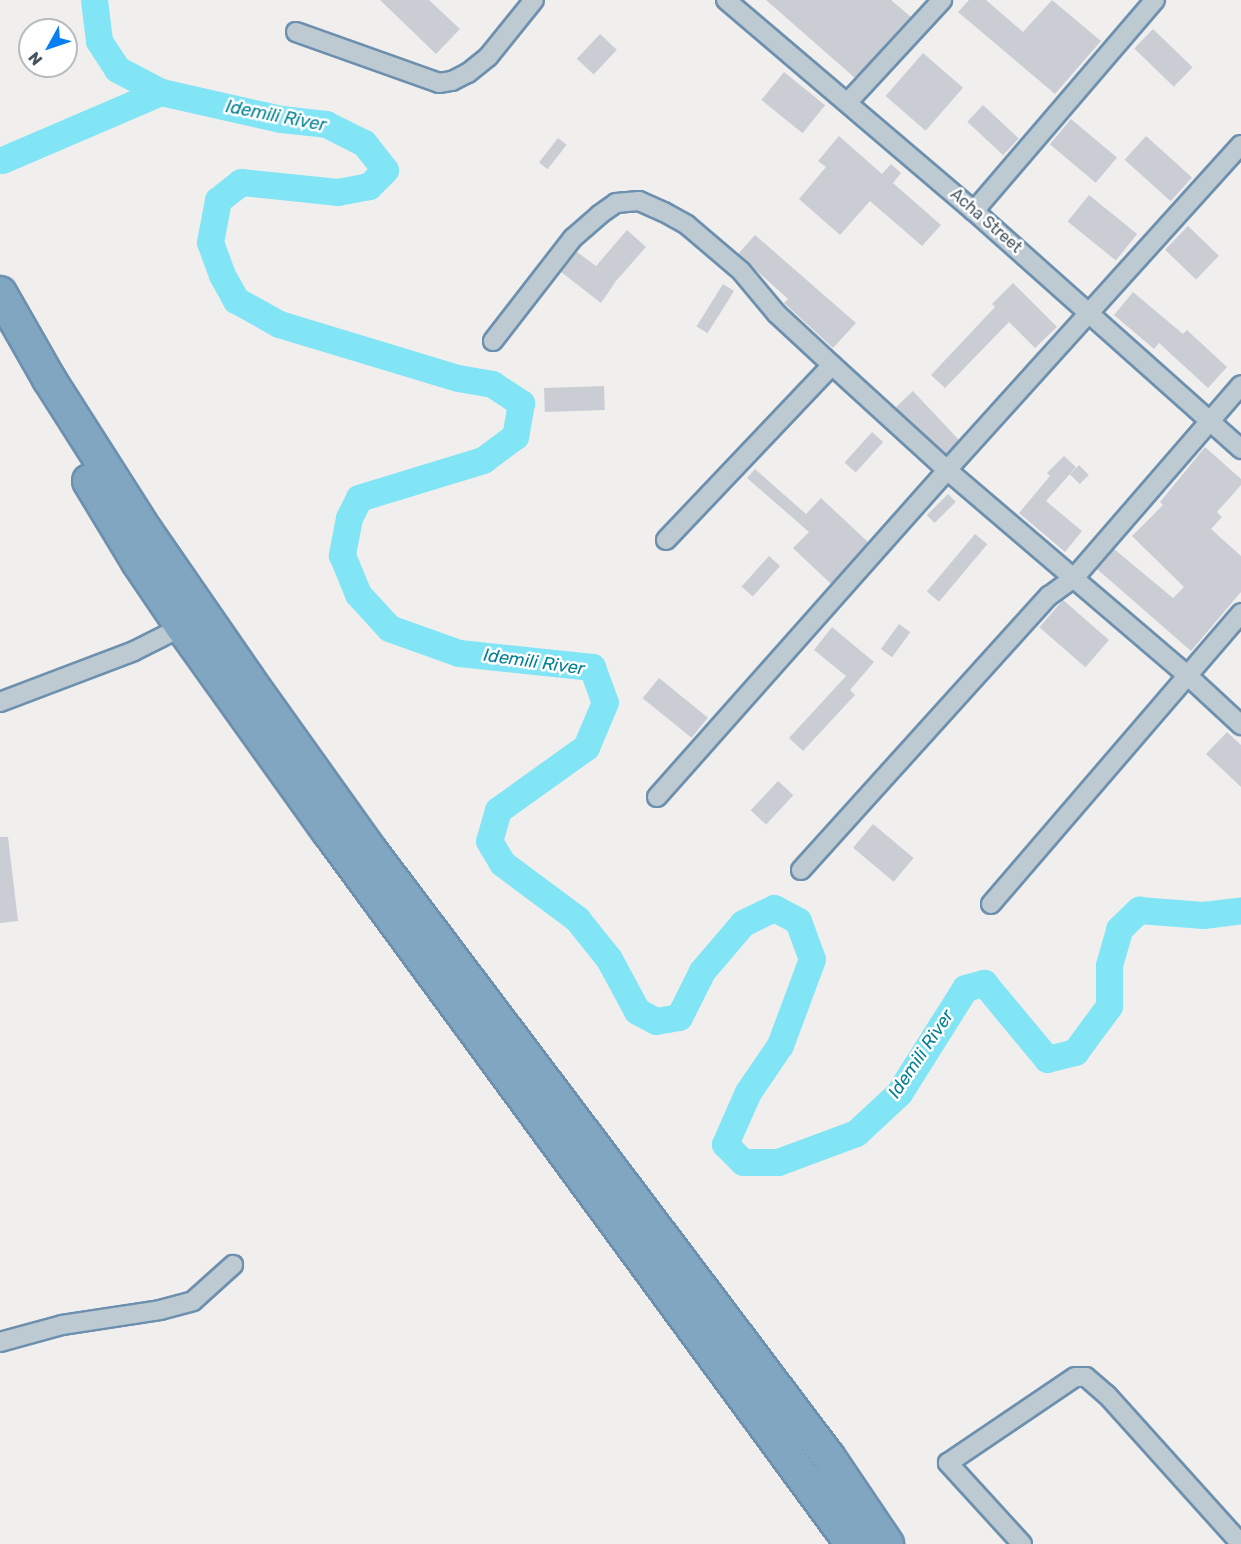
<!DOCTYPE html>
<html>
<head>
<meta charset="utf-8">
<style>
  body { margin:0 }
  #map { position:relative; width:1241px; height:1544px; overflow:hidden; background:#f1eeee; font-family:Rubik,sans-serif }
  div>[style] { position:absolute }
  .river>* { height:27px; margin:-13.5px; padding:0 13.5px; transform-origin:13.5px; border-radius:13.5px; background:#81e5f5 }
  .building>* { inset:0; background:#caced4; transform-origin:0 0 }
  .roads { filter:drop-shadow(2px 0 #6c90ae) drop-shadow(-2px 0 #6c90ae) drop-shadow(0 2px #6c90ae) drop-shadow(0 -2px #6c90ae) }
  .street>* { height:18px; margin:-9px; padding:0 9px; transform-origin:9px; border-radius:9px; background:#bdcad2 }
  .highway>* { height:32px; margin:-16px; padding:0 16px; transform-origin:16px; border-radius:16px; background:#81a6c2 }
  span { translate:-50% -50%; white-space:nowrap; text-align:center; line-height:1.15; -webkit-text-stroke:5px #fff; paint-order:stroke }
  .street-label { font-size:16px; color:#45545e }
  .water-label { font-size:18px; color:#038194; font-style:italic }
  .north { position:absolute; left:18px; top:18px; width:60px; height:60px; box-sizing:border-box; background:#fff; border:2px solid #b5bbbf; border-radius:50%; rotate:230deg; font-size:16px; font-weight:700; line-height:24px; text-align:center; color:#45545e }
  .north::after { content:''; display:block; margin:auto; width:21px; height:27px; background:#077ff2; clip-path:polygon(50% 0,100% 100%,50% 72%,0 100%) }
</style>
</head>
<body>
<div id="map">
  <div class="river">
    <div style="left:94px;top:0;width:41px;rotate:83deg"></div>
    <div style="left:99px;top:41px;width:33px;rotate:57deg"></div>
    <div style="left:117px;top:69px;width:50px;rotate:27.6deg"></div>
    <div style="left:161px;top:92px;width:123px;rotate:12.7deg"></div>
    <div style="left:281px;top:119px;width:45px;rotate:6.3deg"></div>
    <div style="left:326px;top:124px;width:42px;rotate:26.6deg"></div>
    <div style="left:364px;top:143px;width:34px;rotate:52deg"></div>
    <div style="left:385px;top:170px;width:23px;rotate:135deg"></div>
    <div style="left:369px;top:186px;width:32px;rotate:169deg"></div>
    <div style="left:338px;top:192px;width:98px;rotate:-174.1deg"></div>
    <div style="left:241px;top:182px;width:29px;rotate:142deg"></div>
    <div style="left:218px;top:200px;width:43px;rotate:100.8deg"></div>
    <div style="left:210px;top:242px;width:35px;rotate:70deg"></div>
    <div style="left:222px;top:275px;width:29px;rotate:61deg"></div>
    <div style="left:236px;top:300px;width:49px;rotate:29.2deg"></div>
    <div style="left:279px;top:324px;width:187px;rotate:16.8deg"></div>
    <div style="left:458px;top:378px;width:35px;rotate:10deg"></div>
    <div style="left:492px;top:384px;width:35px;rotate:33deg"></div>
    <div style="left:521px;top:403px;width:34px;rotate:100deg"></div>
    <div style="left:515px;top:436px;width:40px;rotate:143deg"></div>
    <div style="left:483px;top:460px;width:130px;rotate:163deg"></div>
    <div style="left:359px;top:498px;width:22px;rotate:117deg"></div>
    <div style="left:349px;top:518px;width:38px;rotate:101deg"></div>
    <div style="left:342px;top:555px;width:42px;rotate:67.7deg"></div>
    <div style="left:358px;top:594px;width:46px;rotate:47.6deg"></div>
    <div style="left:389px;top:628px;width:74px;rotate:19.7deg"></div>
    <div style="left:459px;top:653px;width:134px;rotate:6deg"></div>
    <div style="left:592px;top:667px;width:37px;rotate:70deg"></div>
    <div style="left:605px;top:702px;width:49px;rotate:112.9deg"></div>
    <div style="left:586px;top:747px;width:108px;rotate:144.4deg"></div>
    <div style="left:498px;top:810px;width:32px;rotate:106deg"></div>
    <div style="left:489px;top:841px;width:26px;rotate:59deg"></div>
    <div style="left:502px;top:863px;width:94px;rotate:36.7deg"></div>
    <div style="left:577px;top:919px;width:51px;rotate:51.3deg"></div>
    <div style="left:609px;top:959px;width:59px;rotate:61.7deg"></div>
    <div style="left:637px;top:1011px;width:21px;rotate:28deg"></div>
    <div style="left:656px;top:1021px;width:23px;rotate:-10deg"></div>
    <div style="left:679px;top:1017px;width:51px;rotate:-63.4deg"></div>
    <div style="left:702px;top:971px;width:63px;rotate:-49.5deg"></div>
    <div style="left:743px;top:923px;width:34px;rotate:-26deg"></div>
    <div style="left:774px;top:908px;width:27px;rotate:28deg"></div>
    <div style="left:798px;top:921px;width:40px;rotate:69.8deg"></div>
    <div style="left:812px;top:959px;width:92px;rotate:110.4deg"></div>
    <div style="left:780px;top:1045px;width:57px;rotate:124.2deg"></div>
    <div style="left:748px;top:1092px;width:57px;rotate:113.9deg"></div>
    <div style="left:725px;top:1144px;width:25px;rotate:45deg"></div>
    <div style="left:743px;top:1162px;width:35px"></div>
    <div style="left:778px;top:1162px;width:83px;rotate:-20.4deg"></div>
    <div style="left:856px;top:1133px;width:59px;rotate:-42.9deg"></div>
    <div style="left:899px;top:1093px;width:124px;rotate:-57.8deg"></div>
    <div style="left:965px;top:988px;width:20px;rotate:-15deg"></div>
    <div style="left:984px;top:983px;width:99px;rotate:50.3deg"></div>
    <div style="left:1047px;top:1059px;width:29px;rotate:-14deg"></div>
    <div style="left:1075px;top:1052px;width:57px;rotate:-53.5deg"></div>
    <div style="left:1109px;top:1006px;width:41px;rotate:-90deg"></div>
    <div style="left:1109px;top:965px;width:37px;rotate:-74deg"></div>
    <div style="left:1119px;top:929px;width:28px;rotate:-44deg"></div>
    <div style="left:1139px;top:910px;width:64px;rotate:4.5deg"></div>
    <div style="left:1203px;top:915px;width:38px;rotate:-7deg"></div>
    <div style="left:2px;top:160px;width:173px;rotate:-23.2deg"></div>
  </div>
  <div class="building">
    <div style="clip-path:polygon(380px 0,429px 0,460px 29px,436px 54px)"></div>
    <div style="clip-path:polygon(766px 0,891px 0,911px 17px,855px 78px)"></div>
    <div style="clip-path:polygon(969px 0,986px 0,1023px 32px,1052px 0,1101px 41px,1055px 94px,958px 12px)"></div>
    <div style="left:1153px;top:29px;width:55px;height:27px;rotate:44deg"></div>
    <div style="left:600px;top:34px;width:23px;height:34px;rotate:43deg"></div>
    <div style="left:923px;top:53px;width:53px;height:57px;rotate:41deg"></div>
    <div style="left:784px;top:72px;width:53px;height:36px;rotate:39deg"></div>
    <div style="left:983px;top:105px;width:49px;height:23px;rotate:43deg"></div>
    <div style="left:1071px;top:119px;width:60px;height:33px;rotate:40deg"></div>
    <div style="clip-path:polygon(839px 136px,882px 174px,891px 164px,901px 173px,893px 183px,941px 225px,922px 246px,870px 201px,840px 235px,799px 199px,826px 167px,818px 161px)"></div>
    <div style="left:1146px;top:136px;width:62px;height:32px;rotate:42deg"></div>
    <div style="left:558px;top:138px;width:11px;height:31px;rotate:38deg"></div>
    <div style="left:1089px;top:195px;width:62px;height:34px;rotate:39deg"></div>
    <div style="left:1188px;top:226px;width:43px;height:33px;rotate:44deg"></div>
    <div style="clip-path:polygon(627px 230px,646px 247px,616px 281px,601px 303px,561px 272px,577px 252px,596px 266px)"></div>
    <div style="clip-path:polygon(755px 235px,856px 323px,833px 348px,784px 303px,788px 299px,738px 254px)"></div>
    <div style="clip-path:polygon(1013px 283px,1057px 327px,1035px 348px,1009px 322px,945px 388px,931px 375px,995px 307px,992px 304px)"></div>
    <div style="left:723px;top:284px;width:13px;height:50px;rotate:32deg"></div>
    <div style="clip-path:polygon(1133px 292px,1183px 334px,1187px 330px,1227px 367px,1208px 388px,1159px 343px,1154px 349px,1114px 315px)"></div>
    <div style="left:604px;top:386px;width:24px;height:60px;rotate:88deg"></div>
    <div style="clip-path:polygon(913px 391px,959px 440px,946px 454px,895px 408px)"></div>
    <div style="left:872px;top:432px;width:15px;height:41px;rotate:42deg"></div>
    <div style="clip-path:polygon(1205px 447px,1241px 479px,1241px 485px,1217px 512px,1222px 517px,1211px 529px,1241px 556px,1241px 592px,1191px 651px,1097px 569px,1114px 549px,1173px 598px,1184px 587px,1132px 536px,1163px 505px,1160px 502px)"></div>
    <div style="clip-path:polygon(1064px 456px,1076px 467px,1046px 501px,1082px 531px,1065px 552px,1019px 513px,1050px 476px,1047px 473px)"></div>
    <div style="left:1079px;top:465px;width:14px;height:13px;rotate:45deg"></div>
    <div style="clip-path:polygon(755px 469px,806px 514px,821px 498px,868px 542px,831px 584px,793px 548px,809px 532px,747px 478px)"></div>
    <div style="left:948px;top:494px;width:11px;height:30px;rotate:45deg"></div>
    <div style="left:975px;top:534px;width:16px;height:75px;rotate:40deg"></div>
    <div style="left:769px;top:556px;width:15px;height:41px;rotate:42deg"></div>
    <div style="left:1063px;top:600px;width:61px;height:36px;rotate:41deg"></div>
    <div style="left:899px;top:624px;width:14px;height:31px;rotate:36deg"></div>
    <div style="clip-path:polygon(832px 627px,874px 662px,850px 690px,855px 695px,803px 751px,789px 738px,846px 676px,814px 650px)"></div>
    <div style="left:659px;top:678px;width:63px;height:26px;rotate:39deg"></div>
    <div style="clip-path:polygon(1227px 732px,1241px 745px,1241px 787px,1206px 754px)"></div>
    <div style="left:778px;top:781px;width:21px;height:40px;rotate:43deg"></div>
    <div style="left:873px;top:824px;width:53px;height:31px;rotate:40deg"></div>
    <div style="clip-path:polygon(0 837px,8px 837px,18px 921px,0 923px)"></div>
  </div>
  <div class="roads">
    <div class="street">
      <div style="left:726px;top:0;width:326px;rotate:40.4deg"></div>
      <div style="left:974px;top:211px;width:358px;rotate:41.7deg"></div>
      <div style="left:296px;top:32px;width:152px;rotate:19.6deg"></div>
      <div style="left:439px;top:83px;width:13px;rotate:-9deg"></div>
      <div style="left:452px;top:81px;width:18px;rotate:-27deg"></div>
      <div style="left:468px;top:73px;width:26px;rotate:-39deg"></div>
      <div style="left:488px;top:57px;width:73px;rotate:-51.1deg"></div>
      <div style="left:848px;top:102px;width:139px;rotate:-47.3deg"></div>
      <div style="left:974px;top:211px;width:278px;rotate:-49.4deg"></div>
      <div style="left:493px;top:341px;width:130px;rotate:-52.2deg"></div>
      <div style="left:573px;top:238px;width:35px;rotate:-41deg"></div>
      <div style="left:599px;top:215px;width:21px;rotate:-35deg"></div>
      <div style="left:616px;top:203px;width:23px;rotate:-5deg"></div>
      <div style="left:639px;top:201px;width:27px;rotate:24deg"></div>
      <div style="left:664px;top:212px;width:26px;rotate:29deg"></div>
      <div style="left:687px;top:225px;width:71px;rotate:40.4deg"></div>
      <div style="left:741px;top:271px;width:56px;rotate:50.1deg"></div>
      <div style="left:777px;top:314px;width:75px;rotate:42.8deg"></div>
      <div style="left:832px;top:365px;width:156px;rotate:42.4deg"></div>
      <div style="left:947px;top:470px;width:316px;rotate:40.5deg"></div>
      <div style="left:1187px;top:675px;width:74px;rotate:42.8deg"></div>
      <div style="left:666px;top:540px;width:241px;rotate:-46.5deg"></div>
      <div style="left:0;top:702px;width:143px;rotate:-20.8deg"></div>
      <div style="left:134px;top:651px;width:54px;rotate:-26.6deg"></div>
      <div style="left:657px;top:797px;width:437px;rotate:-48.4deg"></div>
      <div style="left:947px;top:470px;width:438px;rotate:-47.9deg"></div>
      <div style="left:801px;top:870px;width:370px;rotate:-47.9deg"></div>
      <div style="left:1049px;top:596px;width:31px;rotate:-36deg"></div>
      <div style="left:1074px;top:578px;width:255px;rotate:-49.1deg"></div>
      <div style="left:991px;top:904px;width:384px;rotate:-49.3deg"></div>
      <div style="left:0;top:1342px;width:64px;rotate:-15.3deg"></div>
      <div style="left:62px;top:1325px;width:99px;rotate:-8.7deg"></div>
      <div style="left:160px;top:1310px;width:34px;rotate:-15deg"></div>
      <div style="left:193px;top:1301px;width:54px;rotate:-42deg"></div>
      <div style="left:1022px;top:1544px;width:110px;rotate:-132.4deg"></div>
      <div style="left:948px;top:1463px;width:153px;rotate:-34.1deg"></div>
      <div style="left:1075px;top:1377px;width:11px"></div>
      <div style="left:1086px;top:1377px;width:28px;rotate:41deg"></div>
      <div style="left:1107px;top:1395px;width:200px;rotate:48deg"></div>
    </div>
    <div class="highway">
      <div style="left:0;top:293px;width:99px;rotate:60.3deg"></div>
      <div style="left:49px;top:379px;width:180px;rotate:57.5deg"></div>
      <div style="left:146px;top:531px;width:180px;rotate:55.4deg"></div>
      <div style="left:248px;top:679px;width:210px;rotate:54.5deg"></div>
      <div style="left:370px;top:850px;width:762px;rotate:52.95deg"></div>
      <div style="left:829px;top:1458px;width:104px;rotate:56deg"></div>
      <div style="left:89px;top:481px;width:95px;rotate:58.8deg"></div>
      <div style="left:138px;top:562px;width:78px;rotate:55.9deg"></div>
      <div style="left:182px;top:627px;width:252px;rotate:54.4deg"></div>
      <div style="left:329px;top:832px;width:883px;rotate:53.7deg"></div>
    </div>
  </div>
  <div class="street-label">
    <span style="left:986px;top:221px;rotate:41deg">Acha Street</span>
  </div>
  <div class="water-label">
    <span style="left:276px;top:116px;rotate:11deg">Idemili River</span>
    <span style="left:534px;top:662px;rotate:8deg">Idemili River</span>
    <span style="left:921px;top:1054px;rotate:-56deg">Idemili River</span>
  </div>
  <div class="north">N</div>
</div>
</body>
</html>
